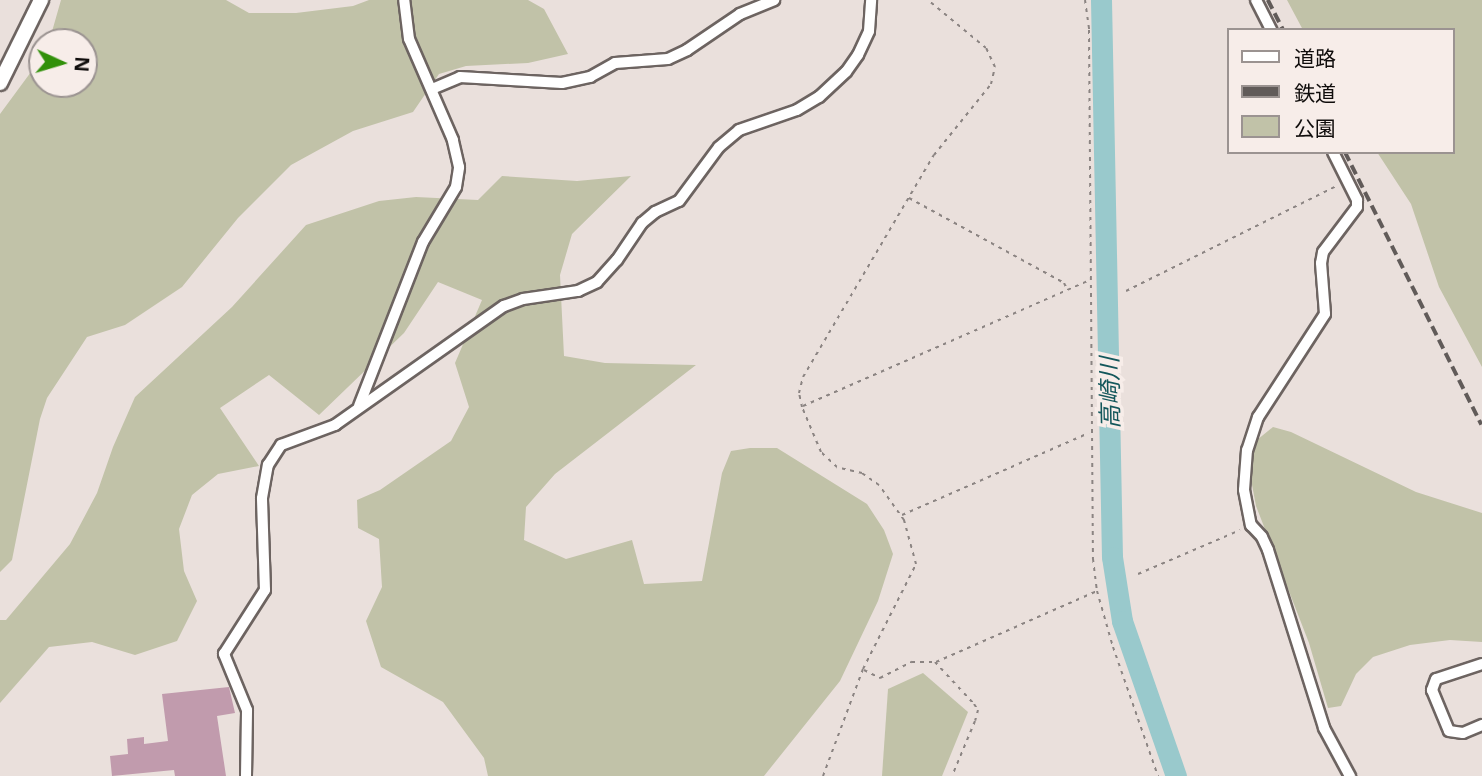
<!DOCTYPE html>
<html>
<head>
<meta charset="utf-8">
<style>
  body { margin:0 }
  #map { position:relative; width:1482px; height:776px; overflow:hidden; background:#eae0dc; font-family:"Open Sans","Noto Sans JP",sans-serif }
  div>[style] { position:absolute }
  .green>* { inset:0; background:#c1c2a8 }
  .river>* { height:21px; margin:-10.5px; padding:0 10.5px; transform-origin:10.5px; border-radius:10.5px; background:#99c9cc }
  .building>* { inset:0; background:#c19bad }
  .path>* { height:2px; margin-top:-1px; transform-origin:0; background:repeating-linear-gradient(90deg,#8b8482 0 3.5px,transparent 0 8.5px) }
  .roads { filter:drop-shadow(2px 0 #6d6461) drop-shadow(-2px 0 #6d6461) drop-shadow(0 2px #6d6461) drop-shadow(0 -2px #6d6461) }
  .minor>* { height:10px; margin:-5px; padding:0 5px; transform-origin:5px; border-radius:5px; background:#fff }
  .major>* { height:14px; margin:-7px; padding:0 7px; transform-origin:7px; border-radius:7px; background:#fff }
  .rail>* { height:3.5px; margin-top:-1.75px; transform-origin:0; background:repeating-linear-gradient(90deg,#615b59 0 10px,transparent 0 15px) }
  span { translate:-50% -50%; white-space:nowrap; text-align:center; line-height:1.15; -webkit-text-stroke:7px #f7ede9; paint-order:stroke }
  .water-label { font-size:24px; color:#13575b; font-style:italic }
  .legend { position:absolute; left:1227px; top:28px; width:228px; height:126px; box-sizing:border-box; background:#f7ede9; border:2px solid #9b9391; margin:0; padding:9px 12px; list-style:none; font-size:21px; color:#100d0c }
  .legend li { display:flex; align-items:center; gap:14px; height:35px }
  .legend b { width:35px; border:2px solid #9b9391 }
  .north { position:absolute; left:28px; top:28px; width:70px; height:70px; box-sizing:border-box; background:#f7ede9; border:2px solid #9b9391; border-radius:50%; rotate:94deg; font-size:19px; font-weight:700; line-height:28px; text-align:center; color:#100d0c }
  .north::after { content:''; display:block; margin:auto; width:24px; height:32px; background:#31900a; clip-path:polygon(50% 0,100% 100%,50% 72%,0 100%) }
</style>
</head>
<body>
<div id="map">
  <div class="green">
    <div style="clip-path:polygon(61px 0,226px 0,249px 13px,296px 13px,353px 6px,369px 0,528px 0,544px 9px,568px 54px,528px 63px,466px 66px,439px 74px,413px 112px,353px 131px,291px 165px,238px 218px,182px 287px,125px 325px,87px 337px,47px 398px,40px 419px,12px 560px,0 572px,0 114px,42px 57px,42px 84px,84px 84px,84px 42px,49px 42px)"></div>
    <div style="clip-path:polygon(1287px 0,1482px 0,1482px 367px,1439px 287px,1411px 204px,1377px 152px,1452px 152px,1452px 30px,1303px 30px)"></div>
    <div style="clip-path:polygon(502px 176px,577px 181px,631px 176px,572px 234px,560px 275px,564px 356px,605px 363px,696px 365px,555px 474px,526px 507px,524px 540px,566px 559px,632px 540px,644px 584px,702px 581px,722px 473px,731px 451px,750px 448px,777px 448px,867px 504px,884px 530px,893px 554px,878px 601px,840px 681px,764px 776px,488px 776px,484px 758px,443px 702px,381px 667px,366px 621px,382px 587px,379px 539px,358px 528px,357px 500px,380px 490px,451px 441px,469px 407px,455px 363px,482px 300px,438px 282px,404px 333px,319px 415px,269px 375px,220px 408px,259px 466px,218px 474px,192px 495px,179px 529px,184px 571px,197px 601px,177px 641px,135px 655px,92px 642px,49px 647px,0 703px,0 620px,6px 620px,70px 544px,97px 493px,113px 447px,135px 397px,232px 307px,306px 225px,379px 201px,416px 197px,478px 200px)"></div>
    <div style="clip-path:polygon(1273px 427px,1291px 432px,1416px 492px,1482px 513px,1482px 642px,1450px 640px,1410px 645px,1373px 657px,1356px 674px,1341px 706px,1328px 708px,1309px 643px,1256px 506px,1249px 469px,1252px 444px)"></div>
    <div style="clip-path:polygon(923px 673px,968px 712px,942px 776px,882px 776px,888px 689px)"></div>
  </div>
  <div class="river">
    <div style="left:1101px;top:0;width:557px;rotate:88.87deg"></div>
    <div style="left:1112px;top:557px;width:65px;rotate:81.1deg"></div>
    <div style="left:1122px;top:621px;width:164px;rotate:70.8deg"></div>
  </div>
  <div class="building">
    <div style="clip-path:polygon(229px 687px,235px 713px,217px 716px,226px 776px,175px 776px,174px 770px,112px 776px,110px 756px,128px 754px,127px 739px,144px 737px,144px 744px,168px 741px,162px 694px)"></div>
  </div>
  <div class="path">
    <div style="left:1085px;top:0;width:30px;rotate:82deg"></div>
    <div style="left:1089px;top:30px;width:529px;rotate:89.57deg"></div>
    <div style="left:1093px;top:559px;width:32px;rotate:83deg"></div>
    <div style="left:1097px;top:591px;width:58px;rotate:74.1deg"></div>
    <div style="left:1113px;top:647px;width:137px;rotate:70.8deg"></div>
    <div style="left:909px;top:198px;width:177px;rotate:28.7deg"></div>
    <div style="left:1064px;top:283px;width:7px;rotate:63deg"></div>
    <div style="left:1126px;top:291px;width:236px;rotate:-26.5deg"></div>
    <div style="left:803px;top:406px;width:313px;rotate:-23.7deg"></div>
    <div style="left:902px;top:515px;width:204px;rotate:-23.7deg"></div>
    <div style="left:1138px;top:574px;width:111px;rotate:-23.3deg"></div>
    <div style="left:936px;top:662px;width:176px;rotate:-23.8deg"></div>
    <div style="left:864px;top:670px;width:18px;rotate:27deg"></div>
    <div style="left:880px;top:678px;width:36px;rotate:-27deg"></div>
    <div style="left:912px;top:662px;width:23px"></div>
    <div style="left:935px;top:662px;width:57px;rotate:47.1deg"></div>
    <div style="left:974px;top:704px;width:7px;rotate:56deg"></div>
    <div style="left:978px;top:710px;width:11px;rotate:105deg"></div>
    <div style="left:975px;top:721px;width:60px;rotate:112.7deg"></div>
    <div style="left:823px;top:776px;width:114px;rotate:-69.5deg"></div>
    <div style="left:863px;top:669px;width:118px;rotate:-63.2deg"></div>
    <div style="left:916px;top:564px;width:46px;rotate:-105.3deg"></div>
    <div style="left:904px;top:520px;width:43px;rotate:-125.5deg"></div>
    <div style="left:879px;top:485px;width:21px;rotate:-145deg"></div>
    <div style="left:862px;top:473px;width:26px;rotate:-167deg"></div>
    <div style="left:837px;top:467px;width:22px;rotate:-137deg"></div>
    <div style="left:821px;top:452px;width:49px;rotate:-112.9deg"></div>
    <div style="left:802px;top:407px;width:14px;rotate:-102deg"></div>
    <div style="left:799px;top:393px;width:16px;rotate:-76deg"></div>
    <div style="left:803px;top:377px;width:258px;rotate:-59.5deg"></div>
    <div style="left:934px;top:155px;width:91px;rotate:-51.2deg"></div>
    <div style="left:991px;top:84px;width:17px;rotate:-77deg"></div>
    <div style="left:995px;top:67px;width:21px;rotate:-115deg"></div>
    <div style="left:986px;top:48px;width:75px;rotate:-140.4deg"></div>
  </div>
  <div class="roads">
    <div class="minor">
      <div style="left:1256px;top:0;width:34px;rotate:63deg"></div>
      <div style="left:432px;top:89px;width:30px;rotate:-23deg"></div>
      <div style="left:460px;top:77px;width:102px;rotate:3.4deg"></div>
      <div style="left:562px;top:83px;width:29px;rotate:-12deg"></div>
      <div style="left:590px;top:77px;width:29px;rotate:-29deg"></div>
      <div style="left:615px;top:63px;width:53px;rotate:-4.3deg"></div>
      <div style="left:668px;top:59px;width:21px;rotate:-25deg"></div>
      <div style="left:687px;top:50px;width:64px;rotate:-34.2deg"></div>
      <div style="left:740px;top:14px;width:37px;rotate:-22deg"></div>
      <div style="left:1333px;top:152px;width:54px;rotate:63.4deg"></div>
      <div style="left:1357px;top:200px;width:7px;rotate:90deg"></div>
      <div style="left:1357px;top:207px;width:56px;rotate:127.1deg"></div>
      <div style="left:1323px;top:252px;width:11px;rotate:100deg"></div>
      <div style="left:1321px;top:263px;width:51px;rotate:85.5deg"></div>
      <div style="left:1325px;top:314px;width:123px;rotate:123deg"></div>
      <div style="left:1258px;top:417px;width:35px;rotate:108deg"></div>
      <div style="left:1247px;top:450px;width:40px;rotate:94.3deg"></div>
      <div style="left:1244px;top:490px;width:36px;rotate:79deg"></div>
      <div style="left:1251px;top:525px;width:16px;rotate:47deg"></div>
      <div style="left:1262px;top:537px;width:14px;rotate:65deg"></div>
      <div style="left:1268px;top:550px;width:187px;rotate:72.5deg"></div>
      <div style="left:1324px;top:728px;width:55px;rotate:61.6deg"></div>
      <div style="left:359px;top:406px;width:176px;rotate:-68.7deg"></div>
      <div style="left:423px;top:242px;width:64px;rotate:-59deg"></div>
      <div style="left:456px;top:187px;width:20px;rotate:-81deg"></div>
      <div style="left:459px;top:167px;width:28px;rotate:-103deg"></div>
      <div style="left:453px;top:140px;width:110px;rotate:-113.5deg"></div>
      <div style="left:409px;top:39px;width:39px;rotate:-97deg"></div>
      <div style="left:1482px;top:664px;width:48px;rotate:161.9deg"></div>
      <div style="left:1436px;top:679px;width:12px;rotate:110deg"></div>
      <div style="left:1432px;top:690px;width:44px;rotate:67.5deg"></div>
      <div style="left:1449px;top:731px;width:14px;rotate:8deg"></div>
      <div style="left:1463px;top:733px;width:21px;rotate:-23deg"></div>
      <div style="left:246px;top:776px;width:66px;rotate:-89.1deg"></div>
      <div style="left:247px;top:710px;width:61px;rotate:-112.3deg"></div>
      <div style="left:224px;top:654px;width:76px;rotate:-57.4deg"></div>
      <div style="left:265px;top:590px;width:92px;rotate:-91.9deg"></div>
      <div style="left:262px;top:498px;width:34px;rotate:-80deg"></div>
      <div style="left:268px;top:465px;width:24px;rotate:-57deg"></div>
      <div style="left:281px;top:445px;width:58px;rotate:-20.3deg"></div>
      <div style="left:335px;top:425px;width:207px;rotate:-35.2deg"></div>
      <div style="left:504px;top:306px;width:20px;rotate:-20deg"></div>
      <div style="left:523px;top:299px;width:56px;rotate:-8.3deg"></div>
      <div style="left:578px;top:291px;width:21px;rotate:-25deg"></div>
      <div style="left:597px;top:282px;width:30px;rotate:-48deg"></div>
      <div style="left:617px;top:260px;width:45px;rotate:-56deg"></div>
      <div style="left:642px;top:223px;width:17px;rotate:-40deg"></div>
      <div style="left:655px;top:212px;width:26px;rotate:-25deg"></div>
      <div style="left:679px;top:201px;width:67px;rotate:-53.5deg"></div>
      <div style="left:719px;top:147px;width:26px;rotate:-40deg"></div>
      <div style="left:739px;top:130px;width:61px;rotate:-19deg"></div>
      <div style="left:797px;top:110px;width:26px;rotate:-31deg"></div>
      <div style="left:819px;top:97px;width:37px;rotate:-43deg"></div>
      <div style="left:846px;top:72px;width:21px;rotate:-55deg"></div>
      <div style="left:858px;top:55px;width:26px;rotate:-65deg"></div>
      <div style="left:869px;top:31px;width:31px;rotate:-86deg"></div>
    </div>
    <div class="major">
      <div style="left:0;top:83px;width:93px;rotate:-63.7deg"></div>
    </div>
  </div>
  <div class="rail">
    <div style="left:1268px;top:0;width:34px;rotate:63deg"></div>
    <div style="left:1345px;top:152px;width:305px;rotate:63.4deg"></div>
  </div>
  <div class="water-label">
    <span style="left:1109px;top:393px;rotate:-91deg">高崎川</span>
  </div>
  <ul class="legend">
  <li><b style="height:9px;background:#fff"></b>道路</li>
  <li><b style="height:9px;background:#615b59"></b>鉄道</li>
  <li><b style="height:19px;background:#c1c2a8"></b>公園</li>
  </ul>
  <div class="north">N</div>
</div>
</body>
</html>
